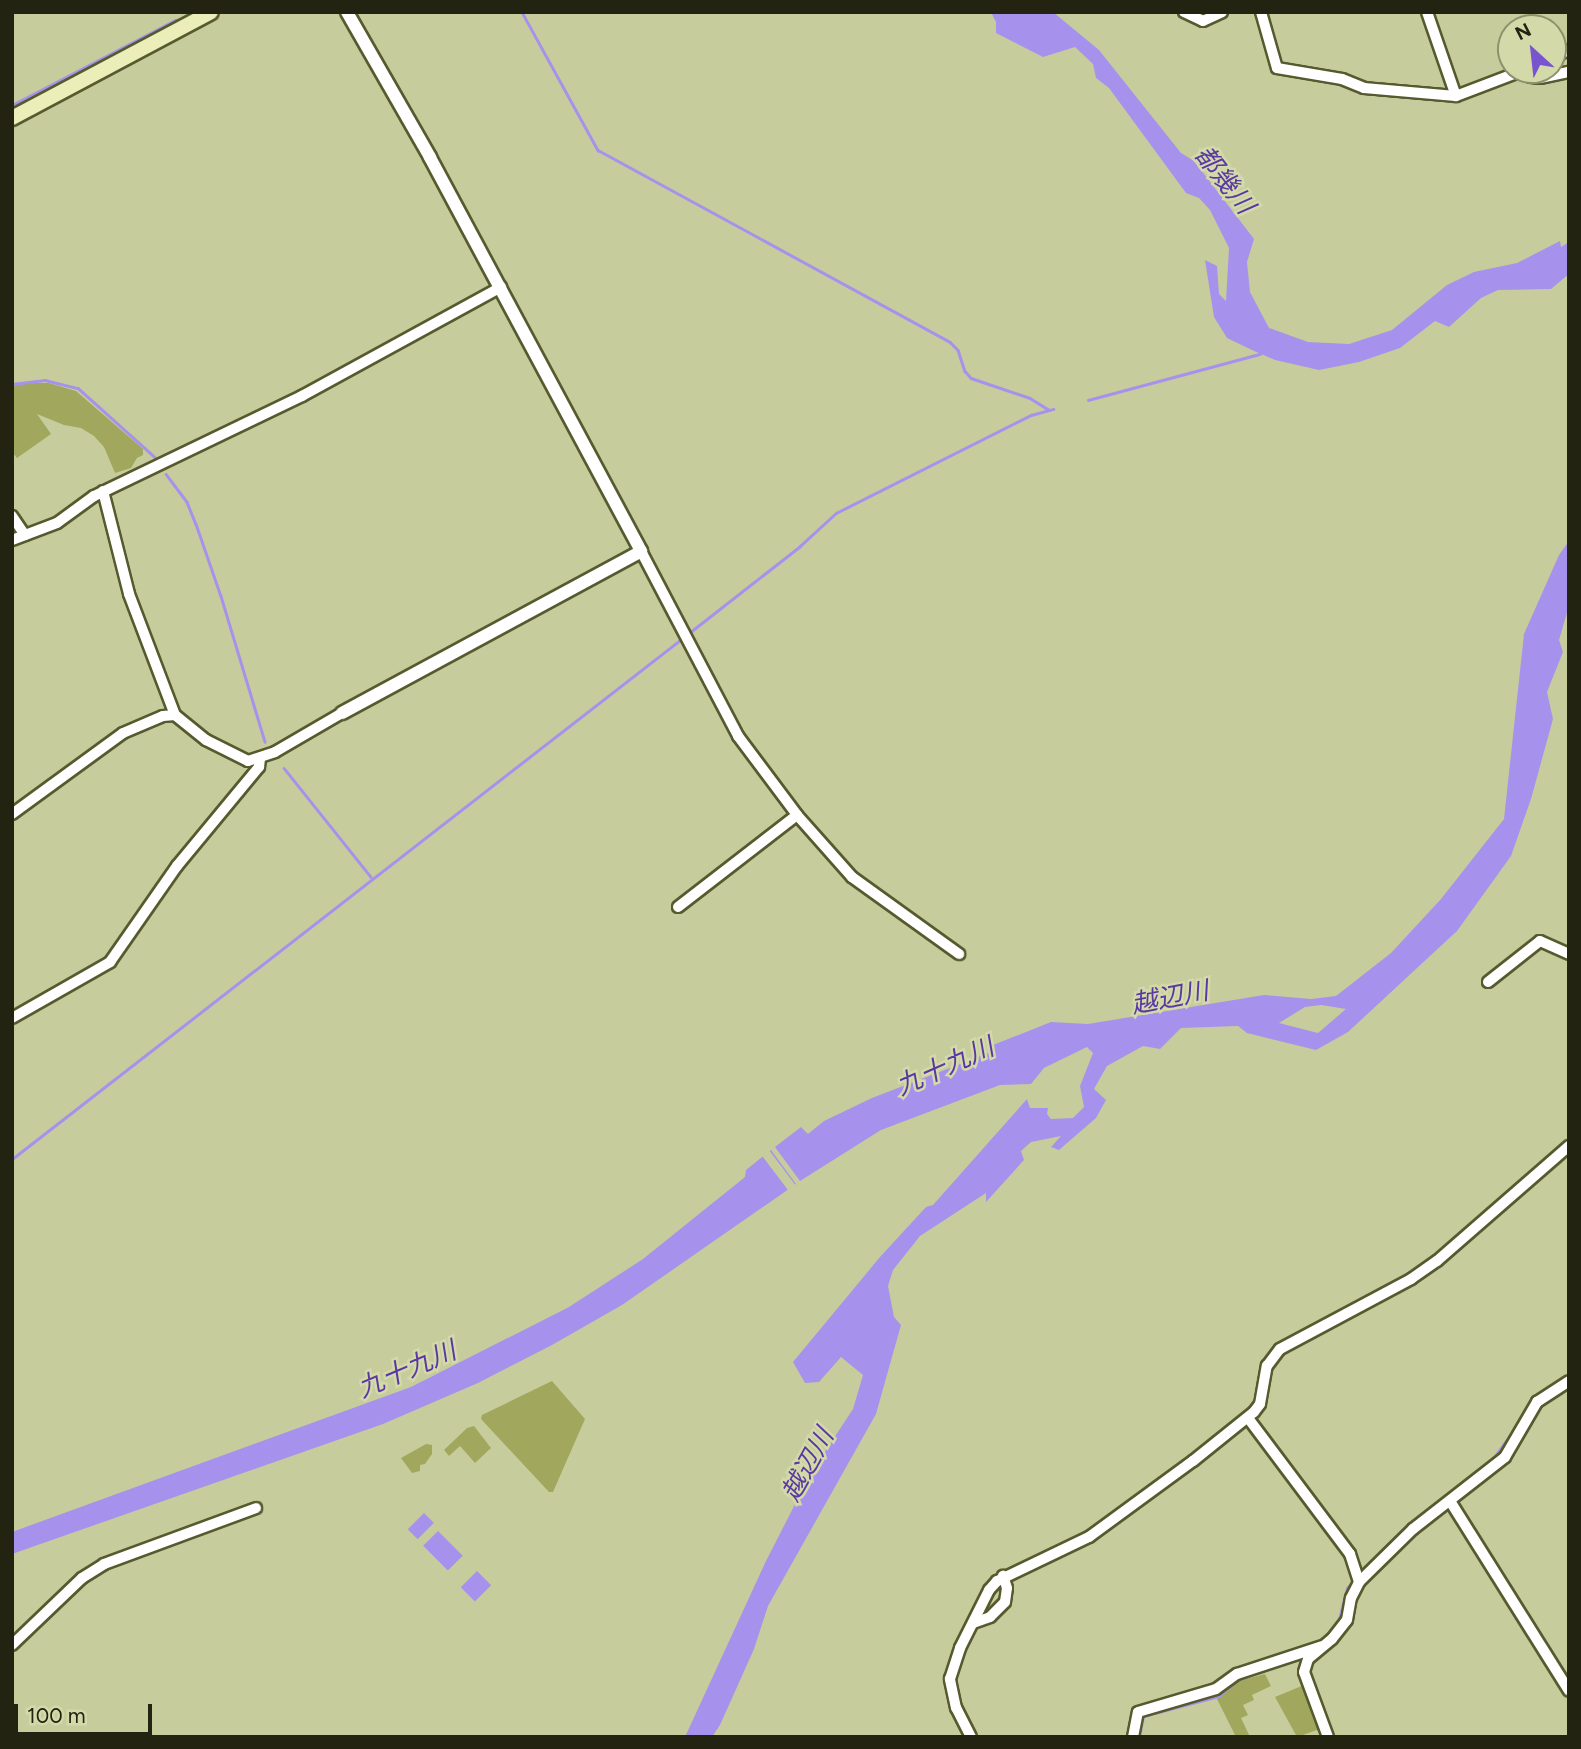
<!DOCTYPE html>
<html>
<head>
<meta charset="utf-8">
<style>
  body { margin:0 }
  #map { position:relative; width:1581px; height:1749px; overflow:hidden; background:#c7cc9c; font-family:Figtree,"Noto Sans JP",sans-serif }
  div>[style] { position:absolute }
  .green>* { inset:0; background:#a1a85e }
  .water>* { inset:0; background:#a692ec; transform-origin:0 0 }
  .pier>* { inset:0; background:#c7cc9c; transform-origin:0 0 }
  .stream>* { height:2.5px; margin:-1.25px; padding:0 1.25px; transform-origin:1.25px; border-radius:1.25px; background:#a692ec }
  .roads { filter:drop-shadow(2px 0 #565a2e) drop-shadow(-2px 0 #565a2e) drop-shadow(0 2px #565a2e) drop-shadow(0 -2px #565a2e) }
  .minor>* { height:10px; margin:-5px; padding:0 5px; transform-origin:5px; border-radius:5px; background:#fff }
  .tertiary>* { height:12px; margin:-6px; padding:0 6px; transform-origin:6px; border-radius:6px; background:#fff }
  .secondary>* { height:14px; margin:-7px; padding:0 7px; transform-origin:7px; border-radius:7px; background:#ebeeb9 }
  span { translate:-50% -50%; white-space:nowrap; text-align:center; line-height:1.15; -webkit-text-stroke:5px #d4d9a9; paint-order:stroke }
  .water-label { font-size:26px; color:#5939a1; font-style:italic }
  .frame { position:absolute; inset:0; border:14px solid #222411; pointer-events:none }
  .north { position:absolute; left:1497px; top:14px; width:70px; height:70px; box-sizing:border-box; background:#d4d9a9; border:2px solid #8d916c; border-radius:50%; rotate:333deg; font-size:19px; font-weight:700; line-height:28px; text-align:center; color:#222411 }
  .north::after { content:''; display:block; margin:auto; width:24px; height:32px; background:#7855ce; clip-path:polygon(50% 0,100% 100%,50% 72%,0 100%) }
  .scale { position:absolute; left:14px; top:1704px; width:138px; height:32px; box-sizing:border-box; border:4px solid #222411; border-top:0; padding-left:9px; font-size:21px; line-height:24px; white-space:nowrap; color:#222411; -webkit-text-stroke:5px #d4d9a9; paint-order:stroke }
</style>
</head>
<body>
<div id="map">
  <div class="green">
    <div style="clip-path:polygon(26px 383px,49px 383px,76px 391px,143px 449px,143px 455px,137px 458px,131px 468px,115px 473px,104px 447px,94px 436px,81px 428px,64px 425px,37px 414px,51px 434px,17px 458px,12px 452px,12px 386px)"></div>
    <div style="clip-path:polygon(552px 1381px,585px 1419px,553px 1492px,549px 1492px,481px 1419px,482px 1415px)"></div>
    <div style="clip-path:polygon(474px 1426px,491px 1448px,475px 1463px,460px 1446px,449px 1456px,444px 1450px,467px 1428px)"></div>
    <div style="clip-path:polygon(426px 1444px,432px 1445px,432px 1454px,425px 1464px,420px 1465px,420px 1471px,412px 1473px,401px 1458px)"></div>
    <div style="clip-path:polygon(1265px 1674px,1271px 1686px,1252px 1695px,1254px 1700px,1243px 1705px,1248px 1715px,1241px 1718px,1250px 1737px,1236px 1737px,1217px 1699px,1238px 1681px)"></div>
    <div style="clip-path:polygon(1304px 1685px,1320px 1729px,1297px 1737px,1275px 1697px)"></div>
  </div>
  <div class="water">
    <div style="clip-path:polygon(991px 12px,1053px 12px,1099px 50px,1181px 153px,1194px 161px,1254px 239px,1247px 262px,1250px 292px,1269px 328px,1308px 342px,1349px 344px,1392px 330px,1447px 285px,1474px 272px,1517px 263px,1560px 241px,1561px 247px,1569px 242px,1569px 274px,1551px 289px,1498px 290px,1481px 298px,1449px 327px,1435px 321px,1400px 348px,1359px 362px,1319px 370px,1275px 360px,1252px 350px,1227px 338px,1214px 317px,1205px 260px,1217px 266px,1219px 294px,1226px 301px,1229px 248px,1210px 210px,1199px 198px,1186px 193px,1109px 88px,1096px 78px,1093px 64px,1075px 47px,1043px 57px,996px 33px,996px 22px)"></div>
    <div style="clip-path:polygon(evenodd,1569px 541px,1569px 606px,1559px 640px,1563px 652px,1547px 692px,1553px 719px,1531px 799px,1511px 856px,1457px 931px,1348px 1032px,1316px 1050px,1247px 1033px,1238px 1026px,1181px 1028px,1160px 1049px,1143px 1046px,1107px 1066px,1094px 1089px,1106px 1100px,1096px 1118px,1059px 1150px,1051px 1147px,1061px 1136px,1031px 1142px,1021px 1151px,1024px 1160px,986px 1202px,986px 1193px,920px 1236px,893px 1270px,888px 1286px,894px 1317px,901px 1325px,876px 1414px,768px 1606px,754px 1649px,720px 1725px,712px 1737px,685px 1737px,766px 1561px,811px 1473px,853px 1409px,863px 1375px,841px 1357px,819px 1382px,805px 1383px,793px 1362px,880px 1257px,926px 1207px,933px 1205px,1027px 1099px,1030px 1108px,1048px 1108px,1047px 1114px,1051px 1119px,1073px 1118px,1084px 1107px,1080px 1086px,1093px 1053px,1087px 1047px,1044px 1068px,1031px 1084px,1000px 1085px,881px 1130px,800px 1181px,775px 1147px,801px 1127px,808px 1134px,824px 1121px,872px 1098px,994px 1051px,993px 1045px,1051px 1022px,1088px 1024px,1264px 995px,1311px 999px,1336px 996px,1391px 953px,1441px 899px,1504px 819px,1524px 634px,1559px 555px,1569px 541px,1321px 1005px,1346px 1009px,1318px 1033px,1279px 1023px,1305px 1007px,1321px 1005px)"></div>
    <div style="clip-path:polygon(771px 1150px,796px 1184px,622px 1305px,552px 1345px,478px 1383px,383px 1424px,12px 1554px,12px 1532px,411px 1387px,569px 1307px,643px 1259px,745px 1177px,746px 1170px)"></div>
    <div style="left:424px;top:1513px;width:14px;height:23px;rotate:45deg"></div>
    <div style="left:438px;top:1531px;width:35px;height:21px;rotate:45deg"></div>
    <div style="left:477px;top:1571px;width:20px;height:23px;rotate:45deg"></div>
  </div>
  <div class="pier">
    <div style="left:769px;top:1150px;width:45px;height:9px;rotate:53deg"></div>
  </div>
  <div class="stream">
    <div style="left:522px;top:12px;width:158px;rotate:61.2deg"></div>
    <div style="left:598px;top:150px;width:401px;rotate:28.6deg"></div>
    <div style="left:950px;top:342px;width:11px;rotate:45deg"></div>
    <div style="left:958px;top:350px;width:22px;rotate:72deg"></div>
    <div style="left:965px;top:371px;width:9px;rotate:49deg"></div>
    <div style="left:971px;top:378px;width:62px;rotate:18.7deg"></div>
    <div style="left:1030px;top:398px;width:22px;rotate:32deg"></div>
    <div style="left:12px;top:105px;width:184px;rotate:-27.5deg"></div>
    <div style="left:12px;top:384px;width:33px;rotate:-7deg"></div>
    <div style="left:45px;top:380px;width:34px;rotate:14deg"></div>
    <div style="left:78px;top:388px;width:103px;rotate:41.9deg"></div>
    <div style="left:1088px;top:400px;width:178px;rotate:-15deg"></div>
    <div style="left:166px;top:474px;width:35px;rotate:53deg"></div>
    <div style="left:187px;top:502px;width:24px;rotate:68deg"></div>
    <div style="left:196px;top:524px;width:76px;rotate:70.9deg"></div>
    <div style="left:221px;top:596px;width:152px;rotate:73.2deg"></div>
    <div style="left:689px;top:633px;width:140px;rotate:-38deg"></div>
    <div style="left:799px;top:547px;width:50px;rotate:-42.6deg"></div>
    <div style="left:836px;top:513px;width:218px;rotate:-26.7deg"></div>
    <div style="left:1031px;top:415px;width:23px;rotate:-15deg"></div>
    <div style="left:284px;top:768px;width:139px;rotate:51.4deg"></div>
    <div style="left:12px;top:1159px;width:851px;rotate:-37.84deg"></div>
    <div style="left:1539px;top:1395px;width:36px;rotate:-34deg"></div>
    <div style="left:1490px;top:1463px;width:49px;rotate:-54.1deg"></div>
    <div style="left:1421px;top:1516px;width:43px;rotate:-37.4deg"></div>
    <div style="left:1337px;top:1627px;width:40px;rotate:-75.6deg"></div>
    <div style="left:1347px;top:1588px;width:13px;rotate:-45deg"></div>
    <div style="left:1139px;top:1737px;width:21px;rotate:-79deg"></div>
    <div style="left:1143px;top:1716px;width:79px;rotate:-14.7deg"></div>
    <div style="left:1219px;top:1696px;width:24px;rotate:-42deg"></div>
    <div style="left:1237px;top:1680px;width:55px;rotate:-20.1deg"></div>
  </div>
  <div class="roads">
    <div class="minor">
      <div style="left:1184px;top:12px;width:21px;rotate:25deg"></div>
      <div style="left:1203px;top:21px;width:21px;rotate:-25deg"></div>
      <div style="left:1261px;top:12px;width:58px;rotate:74.1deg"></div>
      <div style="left:1277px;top:68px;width:66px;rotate:9.6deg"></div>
      <div style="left:1342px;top:79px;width:24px;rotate:22deg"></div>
      <div style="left:1364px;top:88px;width:92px;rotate:5deg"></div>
      <div style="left:1427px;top:12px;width:89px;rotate:71deg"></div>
      <div style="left:1456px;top:96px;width:73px;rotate:-20.9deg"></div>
      <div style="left:1524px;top:70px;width:10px;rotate:45deg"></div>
      <div style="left:1531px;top:77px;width:9px;rotate:6deg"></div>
      <div style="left:1540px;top:78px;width:30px;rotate:-12deg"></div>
      <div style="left:1553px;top:57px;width:17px;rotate:-24deg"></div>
      <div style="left:103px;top:491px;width:106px;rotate:75.8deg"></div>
      <div style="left:129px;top:594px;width:129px;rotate:69.2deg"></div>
      <div style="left:12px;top:516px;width:23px;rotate:56deg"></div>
      <div style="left:12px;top:540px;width:48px;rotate:-20.7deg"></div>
      <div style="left:57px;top:523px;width:46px;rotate:-36.1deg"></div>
      <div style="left:94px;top:496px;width:231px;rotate:-25.7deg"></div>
      <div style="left:302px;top:396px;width:227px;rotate:-28.7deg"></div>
      <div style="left:641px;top:551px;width:209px;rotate:62.3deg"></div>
      <div style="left:738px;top:736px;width:99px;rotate:53.2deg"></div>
      <div style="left:797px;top:815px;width:83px;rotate:48.4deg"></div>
      <div style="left:852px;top:877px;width:132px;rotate:35.7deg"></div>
      <div style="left:12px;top:814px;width:137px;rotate:-36.1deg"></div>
      <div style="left:123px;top:733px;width:43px;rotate:-23deg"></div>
      <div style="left:163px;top:716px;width:12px;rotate:-5deg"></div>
      <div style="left:175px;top:715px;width:40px;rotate:39deg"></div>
      <div style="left:206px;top:740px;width:47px;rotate:26.6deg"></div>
      <div style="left:248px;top:761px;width:28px;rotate:-18deg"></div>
      <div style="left:275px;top:752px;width:78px;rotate:-30.2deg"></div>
      <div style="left:678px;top:907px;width:150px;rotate:-37.7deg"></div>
      <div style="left:1488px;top:982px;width:66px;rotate:-38.3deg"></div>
      <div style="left:1540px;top:941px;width:32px;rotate:24deg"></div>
      <div style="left:12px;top:1018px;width:113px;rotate:-29.7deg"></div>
      <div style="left:110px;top:962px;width:117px;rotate:-55.1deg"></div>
      <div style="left:177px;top:866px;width:129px;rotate:-50.4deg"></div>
      <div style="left:259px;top:767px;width:8px;rotate:-83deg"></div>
      <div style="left:1248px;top:1418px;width:170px;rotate:53.1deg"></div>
      <div style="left:1350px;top:1554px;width:29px;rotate:72deg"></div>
      <div style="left:1450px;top:1501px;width:224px;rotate:57.9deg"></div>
      <div style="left:973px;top:1623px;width:18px;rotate:-19deg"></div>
      <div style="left:990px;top:1617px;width:21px;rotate:-45deg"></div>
      <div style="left:1005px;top:1602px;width:14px;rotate:-82deg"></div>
      <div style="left:1007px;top:1588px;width:13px;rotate:-108deg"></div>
      <div style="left:12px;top:1645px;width:97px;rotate:-43.7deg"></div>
      <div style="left:82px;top:1578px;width:26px;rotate:-32deg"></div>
      <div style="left:104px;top:1564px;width:162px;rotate:-20.2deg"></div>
      <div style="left:971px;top:1737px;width:33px;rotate:-117deg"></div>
      <div style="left:956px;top:1708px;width:30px;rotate:-102deg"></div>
      <div style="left:950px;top:1679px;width:33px;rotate:-72deg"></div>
      <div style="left:960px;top:1648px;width:65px;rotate:-63.4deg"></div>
      <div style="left:989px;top:1590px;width:12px;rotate:-48deg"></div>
      <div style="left:997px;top:1581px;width:102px;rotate:-25.6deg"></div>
      <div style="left:1089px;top:1537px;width:129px;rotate:-36.2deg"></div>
      <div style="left:1193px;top:1461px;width:78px;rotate:-38.8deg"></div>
      <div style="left:1254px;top:1412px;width:10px;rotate:-53deg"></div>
      <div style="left:1260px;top:1404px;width:39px;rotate:-80deg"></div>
      <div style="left:1267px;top:1366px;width:21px;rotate:-53deg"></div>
      <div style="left:1280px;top:1349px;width:149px;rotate:-28.1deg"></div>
      <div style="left:1411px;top:1279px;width:32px;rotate:-35deg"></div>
      <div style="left:1437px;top:1261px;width:175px;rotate:-41.1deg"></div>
      <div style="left:1133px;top:1737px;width:25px;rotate:-79deg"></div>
      <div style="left:1138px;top:1712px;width:81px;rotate:-16.4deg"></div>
      <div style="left:1216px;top:1689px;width:26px;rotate:-36deg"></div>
      <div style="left:1237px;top:1674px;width:89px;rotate:-18.2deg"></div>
      <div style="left:1328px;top:1737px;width:69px;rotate:-110.3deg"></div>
      <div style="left:1304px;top:1672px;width:14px;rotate:-73deg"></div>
      <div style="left:1308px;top:1659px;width:31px;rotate:-40deg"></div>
      <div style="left:1332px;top:1639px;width:24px;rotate:-52deg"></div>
      <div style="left:1347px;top:1620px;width:22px;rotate:-80deg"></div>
      <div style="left:1351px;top:1598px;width:18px;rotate:-63deg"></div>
      <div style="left:1359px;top:1582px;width:76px;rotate:-44.5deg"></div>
      <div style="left:1413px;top:1529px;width:117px;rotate:-38deg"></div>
      <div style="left:1505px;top:1457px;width:64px;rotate:-59.8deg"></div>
      <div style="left:1537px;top:1402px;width:38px;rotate:-33deg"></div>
    </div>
    <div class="tertiary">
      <div style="left:342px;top:713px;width:340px;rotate:-28.4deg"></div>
      <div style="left:641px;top:551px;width:447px;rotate:-118.2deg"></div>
      <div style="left:430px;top:157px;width:167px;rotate:-119.8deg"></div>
    </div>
    <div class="secondary">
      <div style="left:12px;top:118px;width:225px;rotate:-28deg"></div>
    </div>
  </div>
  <div class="water-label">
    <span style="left:1224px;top:180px;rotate:52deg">都幾川</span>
    <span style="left:1170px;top:998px;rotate:-11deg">越辺川</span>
    <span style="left:945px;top:1067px;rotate:-24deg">九十九川</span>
    <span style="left:407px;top:1370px;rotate:-23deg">九十九川</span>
    <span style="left:808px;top:1465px;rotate:-61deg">越辺川</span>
  </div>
  <div class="frame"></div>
  <div class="north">N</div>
  <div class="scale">100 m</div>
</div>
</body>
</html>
